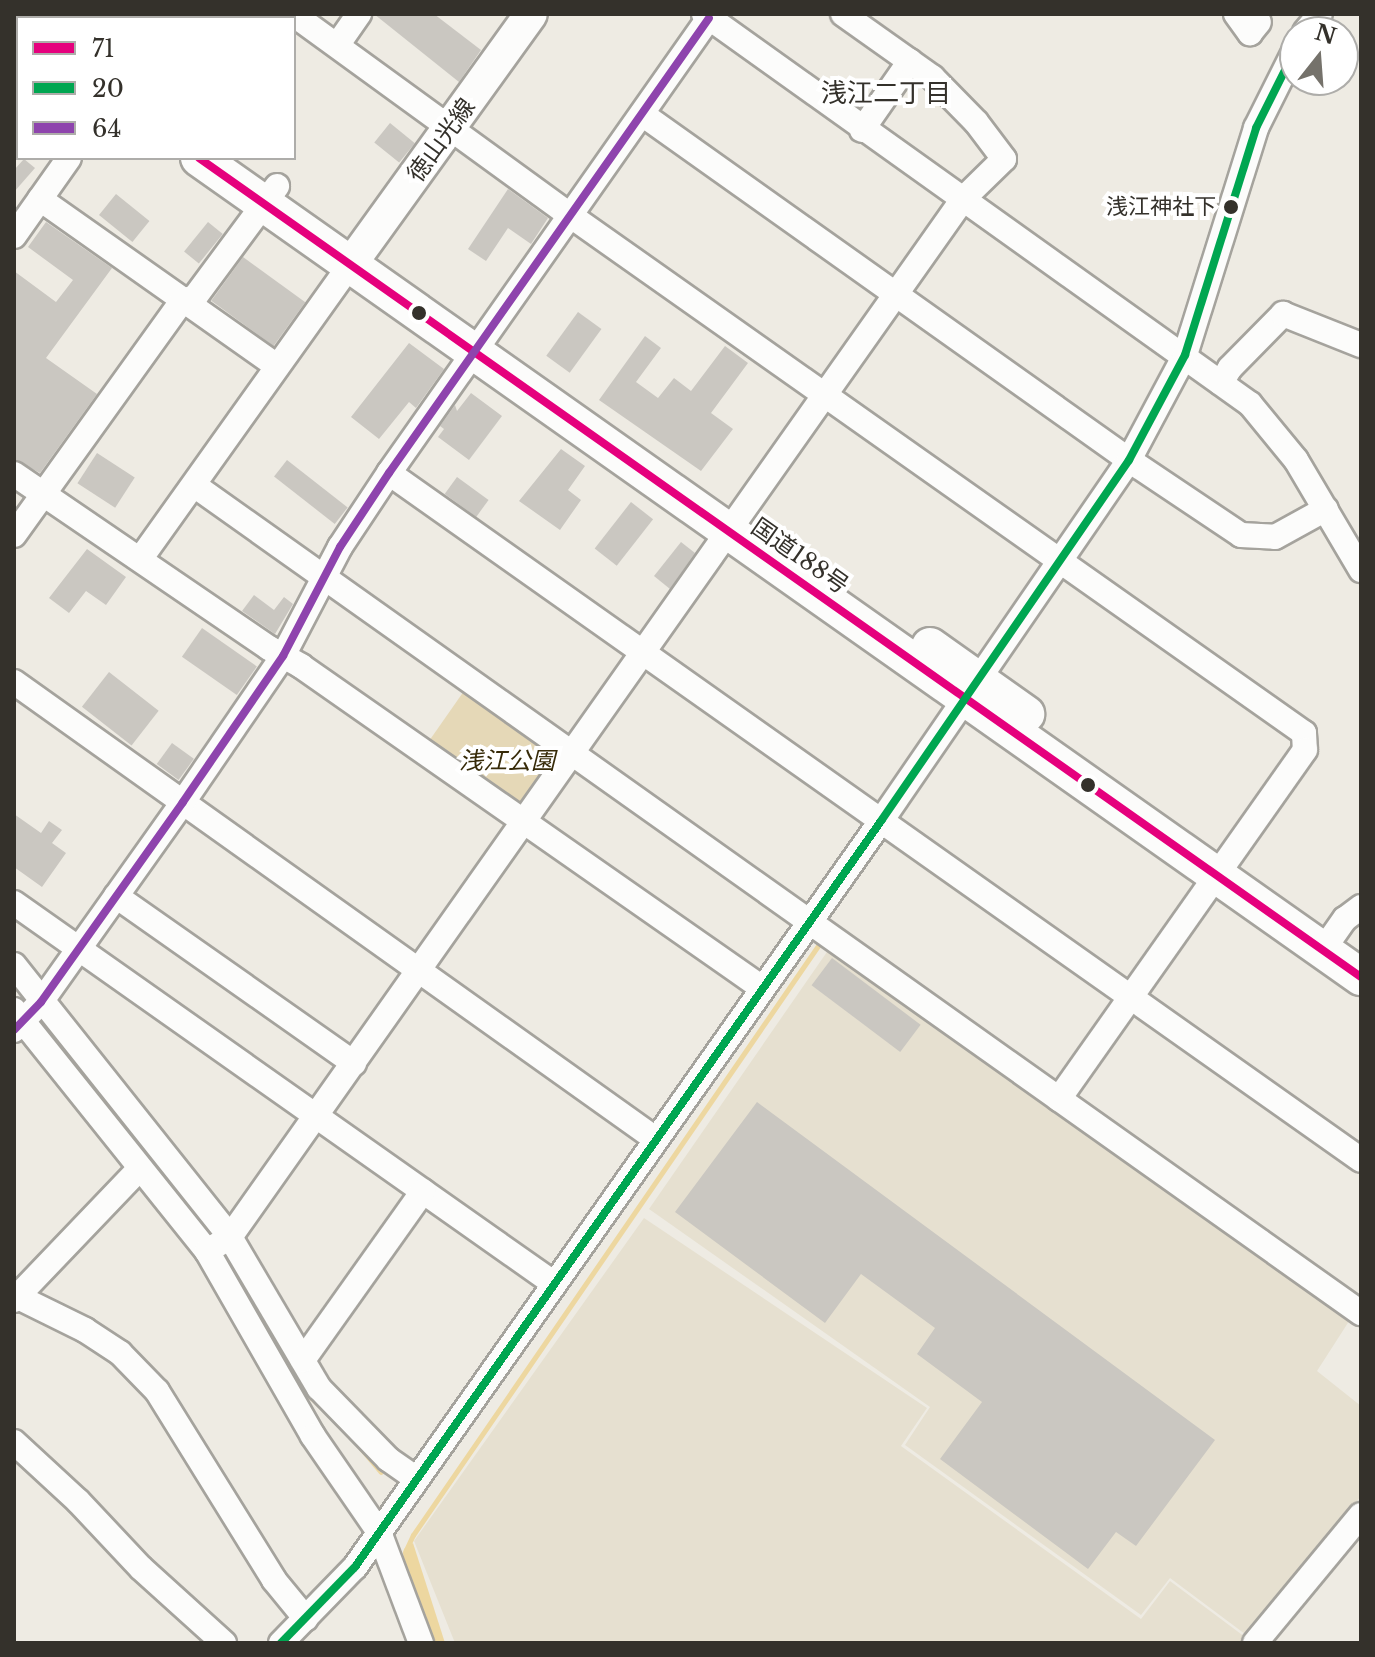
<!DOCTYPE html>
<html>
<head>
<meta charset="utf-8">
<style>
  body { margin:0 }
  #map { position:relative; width:1375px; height:1657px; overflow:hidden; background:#eeebe3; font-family:"Libre Baskerville","Noto Sans JP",serif }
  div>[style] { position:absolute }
  .built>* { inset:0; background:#e6e0d0 }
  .green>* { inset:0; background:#e5d8b7; transform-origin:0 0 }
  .water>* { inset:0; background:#edd7a0 }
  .stream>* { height:5px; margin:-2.5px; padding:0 2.5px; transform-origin:2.5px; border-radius:2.5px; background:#edd7a0 }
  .building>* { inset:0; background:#cac7c1; transform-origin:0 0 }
  .roads { filter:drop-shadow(2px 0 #a5a39d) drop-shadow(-2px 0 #a5a39d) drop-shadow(0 2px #a5a39d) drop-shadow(0 -2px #a5a39d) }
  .minor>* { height:24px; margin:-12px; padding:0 12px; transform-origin:12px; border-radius:12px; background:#fcfcfb }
  .major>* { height:32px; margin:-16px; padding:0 16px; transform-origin:16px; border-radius:16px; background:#fcfcfb }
  .highway>* { height:36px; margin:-18px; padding:0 18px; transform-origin:18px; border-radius:18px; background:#fcfcfb }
  .bus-1>* { height:8px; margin:-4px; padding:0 4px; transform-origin:4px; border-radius:4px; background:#e5007d }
  .bus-2>* { height:8px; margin:-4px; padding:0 4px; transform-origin:4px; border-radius:4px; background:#00a651 }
  .bus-3>* { height:8px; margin:-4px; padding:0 4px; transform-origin:4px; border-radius:4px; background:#8e44ad }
  .dots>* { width:22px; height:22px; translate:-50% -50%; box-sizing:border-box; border:4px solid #fff; border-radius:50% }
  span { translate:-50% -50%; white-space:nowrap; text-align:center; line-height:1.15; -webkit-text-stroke:8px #fff; paint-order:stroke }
  .bus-label { font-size:22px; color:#34312b }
  .right { translate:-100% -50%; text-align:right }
  .street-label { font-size:24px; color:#34312b }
  .park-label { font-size:24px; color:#372b09; font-style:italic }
  .neighbourhood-label { font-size:26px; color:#34312b }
  .frame { position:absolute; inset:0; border:16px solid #34312b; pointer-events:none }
  .legend { position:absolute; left:16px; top:16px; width:280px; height:144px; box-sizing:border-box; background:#fff; border:2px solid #aeadaa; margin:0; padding:10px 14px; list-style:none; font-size:24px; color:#34312b }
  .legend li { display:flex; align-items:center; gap:16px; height:40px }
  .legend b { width:40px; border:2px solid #aeadaa }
  .north { position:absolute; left:1279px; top:16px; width:80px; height:80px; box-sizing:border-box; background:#fff; border:2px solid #aeadaa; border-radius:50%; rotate:17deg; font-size:22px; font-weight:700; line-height:32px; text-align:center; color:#34312b }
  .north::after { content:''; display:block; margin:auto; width:28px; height:36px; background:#75726b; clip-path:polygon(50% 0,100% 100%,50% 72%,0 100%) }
</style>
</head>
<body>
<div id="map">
  <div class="built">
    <div style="clip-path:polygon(829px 949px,1353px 1315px,1317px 1371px,1361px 1406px,1361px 1496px,1245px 1634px,1170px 1578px,1141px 1615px,905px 1445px,930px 1407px,649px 1209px)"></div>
    <div style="clip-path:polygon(644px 1218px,927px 1408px,901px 1446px,1141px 1619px,1170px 1581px,1245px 1637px,1239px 1643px,455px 1643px,414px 1541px)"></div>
  </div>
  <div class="green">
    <div style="left:464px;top:691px;width:113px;height:64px;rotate:35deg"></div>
  </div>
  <div class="water">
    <div style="clip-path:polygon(413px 1543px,445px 1643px,434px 1643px,403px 1557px,404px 1549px)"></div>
  </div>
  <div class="stream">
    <div style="left:48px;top:1029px;width:151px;rotate:50.9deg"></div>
    <div style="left:268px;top:1325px;width:75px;rotate:61.4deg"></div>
    <div style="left:304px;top:1391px;width:26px;rotate:43deg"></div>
    <div style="left:353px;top:1439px;width:43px;rotate:49.7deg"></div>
    <div style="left:405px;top:1552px;width:19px;rotate:-65deg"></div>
    <div style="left:413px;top:1535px;width:722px;rotate:-55.5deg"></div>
  </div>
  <div class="building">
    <div style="clip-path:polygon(374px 14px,434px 14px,481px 50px,459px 82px)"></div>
    <div style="left:390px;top:123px;width:32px;height:25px;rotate:39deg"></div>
    <div style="clip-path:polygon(24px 159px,35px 168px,14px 192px,14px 170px)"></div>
    <div style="clip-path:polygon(508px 189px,548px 218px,531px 244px,508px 228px,486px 261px,468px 249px)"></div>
    <div style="left:116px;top:194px;width:43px;height:27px;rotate:39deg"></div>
    <div style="clip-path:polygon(46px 222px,112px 268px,46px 358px,97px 394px,40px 473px,14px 459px,14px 271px,56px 302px,73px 280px,28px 247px)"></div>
    <div style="left:208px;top:222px;width:19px;height:38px;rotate:39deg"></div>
    <div style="left:243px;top:257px;width:77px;height:54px;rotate:36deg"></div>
    <div style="left:578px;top:312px;width:29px;height:54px;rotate:36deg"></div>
    <div style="clip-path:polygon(645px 336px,661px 348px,636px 382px,658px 398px,674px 378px,691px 391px,725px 346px,748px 363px,711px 413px,733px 429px,701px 471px,599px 400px)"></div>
    <div style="clip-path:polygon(409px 343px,444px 369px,416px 408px,409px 402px,379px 439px,351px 417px)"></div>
    <div style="clip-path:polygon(471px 393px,502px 416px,469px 460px,438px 437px,444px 429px,440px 426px,455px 405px,457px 411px)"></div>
    <div style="clip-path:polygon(561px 449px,585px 466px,568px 490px,581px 500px,560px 530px,519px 501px)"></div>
    <div style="left:97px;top:453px;width:45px;height:36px;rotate:33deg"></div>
    <div style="left:287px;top:460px;width:77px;height:21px;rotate:38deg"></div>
    <div style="left:457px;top:477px;width:39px;height:21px;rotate:36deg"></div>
    <div style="left:631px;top:502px;width:28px;height:59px;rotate:38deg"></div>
    <div style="clip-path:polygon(681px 542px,695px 553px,670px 589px,654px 576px)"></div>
    <div style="clip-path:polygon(87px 549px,126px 577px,106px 605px,86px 591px,69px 613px,49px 598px)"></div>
    <div style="clip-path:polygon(254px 595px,274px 610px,284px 597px,293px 604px,275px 634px,242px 611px)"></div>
    <div style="left:202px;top:628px;width:67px;height:35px;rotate:35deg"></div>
    <div style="left:109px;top:672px;width:63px;height:44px;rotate:38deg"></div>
    <div style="left:172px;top:743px;width:27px;height:26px;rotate:36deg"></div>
    <div style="clip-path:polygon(14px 814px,41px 833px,49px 821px,62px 830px,52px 843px,66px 853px,42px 887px,14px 867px)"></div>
    <div style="left:832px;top:958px;width:111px;height:34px;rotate:37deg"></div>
    <div style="clip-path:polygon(757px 1102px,1215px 1440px,1136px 1546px,1116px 1532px,1088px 1569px,940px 1459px,982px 1402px,917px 1354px,935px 1328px,861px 1274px,825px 1323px,675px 1212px)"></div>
  </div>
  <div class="roads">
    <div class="minor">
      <div style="left:293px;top:14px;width:344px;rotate:36deg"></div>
      <div style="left:571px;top:216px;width:897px;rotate:35.2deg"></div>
      <div style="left:1304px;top:733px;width:17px;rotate:87deg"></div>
      <div style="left:1305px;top:750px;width:427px;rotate:125.2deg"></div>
      <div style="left:704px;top:14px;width:671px;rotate:35.54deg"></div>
      <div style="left:1250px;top:404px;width:72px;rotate:50.6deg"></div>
      <div style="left:1296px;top:460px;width:128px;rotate:59.4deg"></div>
      <div style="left:1236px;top:14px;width:24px;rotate:54deg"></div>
      <div style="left:1250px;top:33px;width:14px;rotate:-51deg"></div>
      <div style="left:1305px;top:32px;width:23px;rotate:-50deg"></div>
      <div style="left:338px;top:44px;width:37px;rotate:-55deg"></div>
      <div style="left:642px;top:114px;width:597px;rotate:35.39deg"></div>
      <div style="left:1129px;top:460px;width:135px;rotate:33.8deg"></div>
      <div style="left:1241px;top:535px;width:34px;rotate:3deg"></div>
      <div style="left:1275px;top:537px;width:58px;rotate:-28.8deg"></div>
      <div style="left:862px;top:130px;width:84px;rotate:-55.2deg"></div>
      <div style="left:40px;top:199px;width:290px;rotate:35.2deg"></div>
      <div style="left:14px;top:236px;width:95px;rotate:-54.8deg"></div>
      <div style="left:1221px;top:383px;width:17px;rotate:-59deg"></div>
      <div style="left:1230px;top:368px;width:76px;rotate:-45.5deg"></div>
      <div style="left:1283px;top:314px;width:84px;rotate:21.7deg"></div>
      <div style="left:389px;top:473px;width:1190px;rotate:35.25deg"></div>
      <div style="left:14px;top:474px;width:309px;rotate:34.3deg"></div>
      <div style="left:269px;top:648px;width:37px;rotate:29deg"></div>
      <div style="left:301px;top:666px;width:562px;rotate:34.93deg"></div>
      <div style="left:194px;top:485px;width:1431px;rotate:35.36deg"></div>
      <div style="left:14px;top:535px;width:288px;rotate:-54.3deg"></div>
      <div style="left:182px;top:301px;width:14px;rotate:-17deg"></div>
      <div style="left:195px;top:297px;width:138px;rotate:-53.5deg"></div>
      <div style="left:141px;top:558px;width:360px;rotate:-54.5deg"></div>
      <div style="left:14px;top:682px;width:786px;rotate:35.47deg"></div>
      <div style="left:116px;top:896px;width:291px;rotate:35.1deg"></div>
      <div style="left:14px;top:903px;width:659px;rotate:35.18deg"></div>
      <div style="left:1323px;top:950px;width:38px;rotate:-55deg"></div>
      <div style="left:1345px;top:919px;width:20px;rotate:-37deg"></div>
      <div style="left:14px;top:965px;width:347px;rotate:51.5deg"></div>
      <div style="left:230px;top:1237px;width:175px;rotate:59.5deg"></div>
      <div style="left:319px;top:1388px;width:99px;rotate:45.8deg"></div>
      <div style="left:388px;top:1459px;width:33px;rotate:35deg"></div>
      <div style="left:14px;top:1010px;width:309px;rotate:51.3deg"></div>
      <div style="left:207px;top:1251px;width:213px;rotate:60.2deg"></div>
      <div style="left:313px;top:1436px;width:116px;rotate:55.5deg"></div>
      <div style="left:379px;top:1532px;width:119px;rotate:69.3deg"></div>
      <div style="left:14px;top:1030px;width:39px;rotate:-46deg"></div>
      <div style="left:41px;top:1002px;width:245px;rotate:-54.6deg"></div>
      <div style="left:183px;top:802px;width:177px;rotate:-55.6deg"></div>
      <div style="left:283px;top:656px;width:123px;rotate:-62.4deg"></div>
      <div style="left:340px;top:547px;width:89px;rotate:-56.5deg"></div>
      <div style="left:389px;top:473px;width:556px;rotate:-54.88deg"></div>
      <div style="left:207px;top:1251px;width:27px;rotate:-31deg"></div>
      <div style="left:230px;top:1237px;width:1271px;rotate:-54.77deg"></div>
      <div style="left:963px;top:199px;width:57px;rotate:-44.3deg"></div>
      <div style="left:1004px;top:159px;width:46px;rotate:-127.1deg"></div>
      <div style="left:976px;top:122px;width:63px;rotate:-134.4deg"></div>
      <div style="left:932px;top:77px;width:109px;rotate:-144.7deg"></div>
      <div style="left:14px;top:1295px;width:79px;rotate:26.2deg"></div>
      <div style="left:85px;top:1330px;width:42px;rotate:33.3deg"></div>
      <div style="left:120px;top:1353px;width:53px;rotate:45.8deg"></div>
      <div style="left:157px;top:1391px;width:222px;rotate:58.2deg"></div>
      <div style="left:274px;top:1580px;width:50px;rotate:50.6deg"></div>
      <div style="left:14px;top:1300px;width:182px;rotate:-46.3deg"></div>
      <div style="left:303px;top:1360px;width:207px;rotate:-54.6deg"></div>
      <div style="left:14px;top:1442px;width:87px;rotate:42.7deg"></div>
      <div style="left:78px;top:1501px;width:92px;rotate:46.8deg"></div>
      <div style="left:141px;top:1568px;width:112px;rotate:42.1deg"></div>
      <div style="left:281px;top:1643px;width:106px;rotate:-45.8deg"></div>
      <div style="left:355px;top:1567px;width:913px;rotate:-54.81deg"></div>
      <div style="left:881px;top:821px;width:438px;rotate:-55.5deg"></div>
      <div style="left:1129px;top:460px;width:119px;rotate:-61.9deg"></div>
      <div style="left:1185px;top:355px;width:238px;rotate:-72.6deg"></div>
      <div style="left:1256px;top:128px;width:87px;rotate:-63.4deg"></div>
      <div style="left:1255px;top:1643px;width:166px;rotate:-50.4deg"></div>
    </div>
    <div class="major">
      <div style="left:350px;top:265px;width:309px;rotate:-54.2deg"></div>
    </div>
    <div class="highway">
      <div style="left:30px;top:14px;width:7px;rotate:34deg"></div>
      <div style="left:199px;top:158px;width:1422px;rotate:35.18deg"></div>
      <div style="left:930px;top:646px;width:118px;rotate:35.3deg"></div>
    </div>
  </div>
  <div class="bus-1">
    <div style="left:199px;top:158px;width:1422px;rotate:35.18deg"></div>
  </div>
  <div class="bus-2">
    <div style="left:281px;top:1643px;width:106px;rotate:-45.8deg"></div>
    <div style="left:355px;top:1567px;width:913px;rotate:-54.81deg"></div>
    <div style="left:881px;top:821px;width:438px;rotate:-55.5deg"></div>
    <div style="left:1129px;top:460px;width:119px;rotate:-61.9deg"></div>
    <div style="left:1185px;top:355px;width:238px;rotate:-72.6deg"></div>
    <div style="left:1256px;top:128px;width:87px;rotate:-63.4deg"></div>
  </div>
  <div class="bus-3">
    <div style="left:14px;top:1030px;width:39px;rotate:-46deg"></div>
    <div style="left:41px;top:1002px;width:245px;rotate:-54.6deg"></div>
    <div style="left:183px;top:802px;width:177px;rotate:-55.6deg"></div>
    <div style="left:283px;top:656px;width:123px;rotate:-62.4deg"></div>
    <div style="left:340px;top:547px;width:89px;rotate:-56.5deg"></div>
    <div style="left:389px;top:473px;width:556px;rotate:-54.88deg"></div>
  </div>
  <div class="dots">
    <div style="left:1231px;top:207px;background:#34312b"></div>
    <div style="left:419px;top:313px;background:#34312b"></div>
    <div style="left:1088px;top:785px;background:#34312b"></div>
  </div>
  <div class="bus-label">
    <span class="right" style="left:1216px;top:207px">浅江神社下</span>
  </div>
  <div class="street-label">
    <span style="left:441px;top:140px;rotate:-54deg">徳山光線</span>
    <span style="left:800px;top:556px;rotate:35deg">国道188号</span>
  </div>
  <div class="park-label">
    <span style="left:507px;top:761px">浅江公園</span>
  </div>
  <div class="neighbourhood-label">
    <span style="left:886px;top:94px">浅江二丁目</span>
  </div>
  <div class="frame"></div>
  <ul class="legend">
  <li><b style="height:10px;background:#e5007d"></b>71</li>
  <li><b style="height:10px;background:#00a651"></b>20</li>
  <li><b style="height:10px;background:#8e44ad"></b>64</li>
  </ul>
  <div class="north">N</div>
</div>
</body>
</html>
